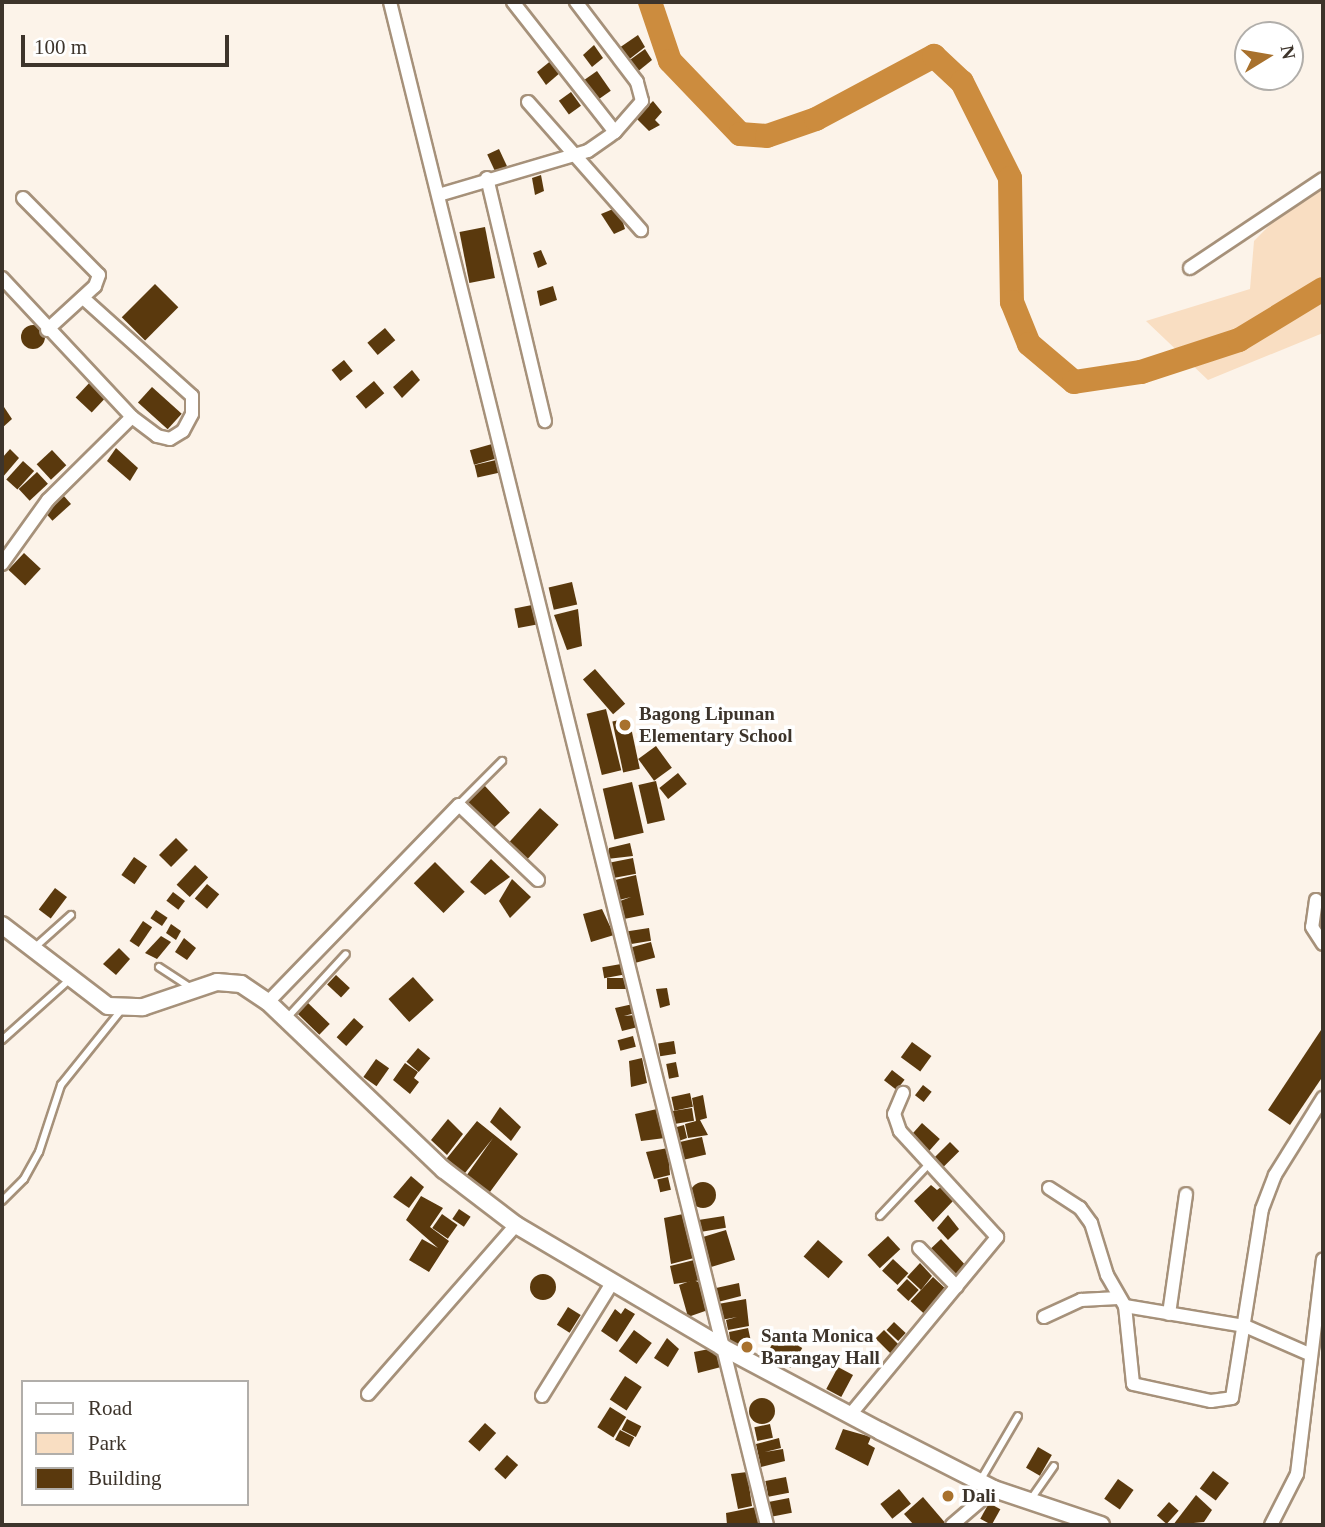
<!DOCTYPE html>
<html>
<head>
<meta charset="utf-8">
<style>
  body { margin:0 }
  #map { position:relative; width:1325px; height:1527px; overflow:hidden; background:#fcf3e9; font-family:Georgia,serif }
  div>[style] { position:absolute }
  .green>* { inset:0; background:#f9dec2 }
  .river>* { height:24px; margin:-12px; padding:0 12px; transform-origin:12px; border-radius:12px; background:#cc8c3e }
  .building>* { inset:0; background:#5a390d; transform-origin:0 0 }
  .round { border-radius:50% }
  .roads { filter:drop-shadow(2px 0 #a6917a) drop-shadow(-2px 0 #a6917a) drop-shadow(0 2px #a6917a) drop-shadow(0 -2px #a6917a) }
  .service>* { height:6px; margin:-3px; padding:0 3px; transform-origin:3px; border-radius:3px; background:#fff }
  .minor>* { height:12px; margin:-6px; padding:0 6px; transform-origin:6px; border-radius:6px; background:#fff }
  .tertiary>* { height:16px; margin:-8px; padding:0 8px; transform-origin:8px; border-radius:8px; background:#fff }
  .dots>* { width:19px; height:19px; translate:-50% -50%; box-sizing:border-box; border:4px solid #fff; border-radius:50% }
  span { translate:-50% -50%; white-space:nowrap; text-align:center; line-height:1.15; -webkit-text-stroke:7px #fff; paint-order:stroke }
  .poi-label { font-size:19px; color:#3d342b; font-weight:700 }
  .left { translate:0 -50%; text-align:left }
  .frame { position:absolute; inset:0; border:4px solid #3d342b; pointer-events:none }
  .legend { position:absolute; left:21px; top:1380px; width:228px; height:126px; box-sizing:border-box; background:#fff; border:2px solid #b1aeaa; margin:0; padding:9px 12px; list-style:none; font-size:21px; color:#3d342b }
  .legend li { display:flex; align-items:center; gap:14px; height:35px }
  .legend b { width:35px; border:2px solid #b1aeaa }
  .north { position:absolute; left:1234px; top:21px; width:70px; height:70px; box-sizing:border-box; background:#fff; border:2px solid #b1aeaa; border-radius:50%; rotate:79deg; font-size:19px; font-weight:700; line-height:28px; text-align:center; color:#3d342b }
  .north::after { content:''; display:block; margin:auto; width:24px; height:32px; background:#a8712d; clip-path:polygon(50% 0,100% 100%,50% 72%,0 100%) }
  .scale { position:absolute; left:21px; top:35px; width:208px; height:32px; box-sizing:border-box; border:4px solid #3d342b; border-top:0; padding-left:9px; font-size:21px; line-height:24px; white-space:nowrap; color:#3d342b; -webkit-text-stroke:5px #fff; paint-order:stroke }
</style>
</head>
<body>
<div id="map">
  <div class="green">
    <div style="clip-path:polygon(1323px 171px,1323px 333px,1208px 380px,1146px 321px,1250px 289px,1254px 241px)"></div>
  </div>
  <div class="river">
    <div style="left:650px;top:2px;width:62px;rotate:71.3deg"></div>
    <div style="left:670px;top:61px;width:101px;rotate:46.2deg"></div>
    <div style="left:740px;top:134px;width:27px;rotate:4deg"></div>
    <div style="left:767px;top:136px;width:52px;rotate:-19.1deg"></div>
    <div style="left:816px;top:119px;width:134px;rotate:-28.1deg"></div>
    <div style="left:934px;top:56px;width:38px;rotate:43deg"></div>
    <div style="left:962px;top:82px;width:107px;rotate:63.4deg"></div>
    <div style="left:1010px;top:178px;width:124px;rotate:89.1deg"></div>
    <div style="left:1012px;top:302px;width:45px;rotate:68deg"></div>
    <div style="left:1029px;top:344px;width:59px;rotate:40.2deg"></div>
    <div style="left:1074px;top:382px;width:68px;rotate:-8.5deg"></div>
    <div style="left:1141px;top:372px;width:103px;rotate:-18.1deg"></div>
    <div style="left:1239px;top:340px;width:98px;rotate:-31.3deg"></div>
  </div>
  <div class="building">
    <div style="clip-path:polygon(638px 35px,645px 47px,627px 61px,619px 48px)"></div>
    <div style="clip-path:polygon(594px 45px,603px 58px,592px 67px,583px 55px)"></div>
    <div style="clip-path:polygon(645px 49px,652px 60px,636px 73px,627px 62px)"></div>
    <div style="clip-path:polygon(553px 59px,561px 72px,546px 85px,537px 72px)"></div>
    <div style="left:597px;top:71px;width:24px;height:20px;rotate:55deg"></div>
    <div style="left:571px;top:92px;width:17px;height:15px;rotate:54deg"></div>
    <div style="clip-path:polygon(653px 101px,662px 112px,655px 120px,660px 125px,649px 131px,636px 118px)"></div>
    <div style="left:499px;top:149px;width:19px;height:13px;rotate:65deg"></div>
    <div style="clip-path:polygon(541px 175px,544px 191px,535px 195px,532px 178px)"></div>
    <div style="clip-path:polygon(618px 207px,625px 229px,614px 234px,601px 214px)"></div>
    <div style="left:485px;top:227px;width:52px;height:26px;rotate:79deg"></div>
    <div style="clip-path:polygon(541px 250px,547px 264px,538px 268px,533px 253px)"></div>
    <div style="left:155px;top:284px;width:33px;height:47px;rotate:45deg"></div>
    <div style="clip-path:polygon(553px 286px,557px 300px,540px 306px,537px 291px)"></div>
    <div class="round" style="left:21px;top:325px;width:24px;height:24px"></div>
    <div style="left:385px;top:328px;width:16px;height:23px;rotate:50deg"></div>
    <div style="left:344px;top:360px;width:14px;height:16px;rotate:51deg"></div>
    <div style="clip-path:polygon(412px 370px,420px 380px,402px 398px,393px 387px)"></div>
    <div style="left:92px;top:380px;width:22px;height:24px;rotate:43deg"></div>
    <div style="left:374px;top:381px;width:16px;height:24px;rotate:50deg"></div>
    <div style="left:152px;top:387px;width:40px;height:21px;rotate:42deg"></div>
    <div style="clip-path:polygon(2px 404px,12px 419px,2px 428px)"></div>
    <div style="left:492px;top:444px;width:15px;height:23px;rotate:74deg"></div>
    <div style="clip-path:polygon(116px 448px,138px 468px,130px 481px,107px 461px)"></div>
    <div style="clip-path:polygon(10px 449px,19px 458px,2px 478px,2px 458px)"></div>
    <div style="left:52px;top:450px;width:21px;height:21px;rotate:47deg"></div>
    <div style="left:496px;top:460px;width:13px;height:22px;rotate:77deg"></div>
    <div style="left:23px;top:461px;width:15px;height:25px;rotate:42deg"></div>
    <div style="left:37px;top:472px;width:16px;height:25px;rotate:47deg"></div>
    <div style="left:63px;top:495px;width:12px;height:25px;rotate:48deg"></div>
    <div style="left:24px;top:553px;width:23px;height:23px;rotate:43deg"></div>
    <div style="left:572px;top:582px;width:23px;height:24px;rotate:77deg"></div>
    <div style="left:537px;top:604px;width:20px;height:23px;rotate:79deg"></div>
    <div style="clip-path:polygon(578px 609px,582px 646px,567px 650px,554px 615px)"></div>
    <div style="left:595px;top:669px;width:46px;height:16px;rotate:49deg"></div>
    <div style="left:606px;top:709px;width:63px;height:20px;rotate:76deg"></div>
    <div style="left:629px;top:718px;width:52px;height:17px;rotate:78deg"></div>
    <div style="left:656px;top:746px;width:27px;height:22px;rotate:54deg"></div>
    <div style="left:678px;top:773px;width:14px;height:24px;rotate:51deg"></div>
    <div style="left:656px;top:781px;width:40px;height:18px;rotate:77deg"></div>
    <div style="left:632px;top:782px;width:52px;height:30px;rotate:77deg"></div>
    <div style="left:484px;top:785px;width:38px;height:28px;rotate:47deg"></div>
    <div style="left:540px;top:808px;width:25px;height:52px;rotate:42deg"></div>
    <div style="left:176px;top:838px;width:17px;height:24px;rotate:45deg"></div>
    <div style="clip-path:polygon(630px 843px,633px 856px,607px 859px,609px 848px)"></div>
    <div style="left:134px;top:857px;width:16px;height:22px;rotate:35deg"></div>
    <div style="left:633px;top:858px;width:16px;height:23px;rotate:79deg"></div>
    <div style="clip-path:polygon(491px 859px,510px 877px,485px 895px,470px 882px)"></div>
    <div style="left:435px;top:862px;width:42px;height:30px;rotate:45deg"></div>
    <div style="left:195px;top:865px;width:18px;height:27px;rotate:43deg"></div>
    <div style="clip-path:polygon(636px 875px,644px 915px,624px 919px,620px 901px,631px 897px,619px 900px,615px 880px)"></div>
    <div style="clip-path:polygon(512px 879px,531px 897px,510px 918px,499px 901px)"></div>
    <div style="left:207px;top:884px;width:16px;height:19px;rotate:40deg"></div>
    <div style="left:55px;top:888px;width:15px;height:27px;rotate:37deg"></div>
    <div style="left:173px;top:892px;width:15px;height:11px;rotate:37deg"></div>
    <div style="clip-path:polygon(602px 909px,614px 935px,591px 942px,583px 914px)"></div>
    <div style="left:156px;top:910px;width:14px;height:10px;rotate:34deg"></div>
    <div style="left:143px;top:921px;width:11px;height:24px;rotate:34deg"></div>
    <div style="clip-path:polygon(171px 924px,181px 931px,176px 940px,166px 933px)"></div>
    <div style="left:649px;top:928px;width:13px;height:23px;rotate:81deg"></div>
    <div style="clip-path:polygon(161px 936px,171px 942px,157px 959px,145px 953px)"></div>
    <div style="clip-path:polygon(184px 938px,196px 948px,187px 960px,175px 952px)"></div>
    <div style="left:651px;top:942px;width:16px;height:20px;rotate:75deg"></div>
    <div style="clip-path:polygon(119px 948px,130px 959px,116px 975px,103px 964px)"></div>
    <div style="left:621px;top:964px;width:11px;height:19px;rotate:80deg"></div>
    <div style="left:336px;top:975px;width:19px;height:13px;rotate:43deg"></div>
    <div style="left:413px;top:977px;width:31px;height:33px;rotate:48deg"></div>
    <div style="left:627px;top:978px;width:11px;height:20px;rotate:90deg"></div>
    <div style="clip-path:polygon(667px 988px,670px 1005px,660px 1008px,656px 989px)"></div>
    <div style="left:306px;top:1001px;width:33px;height:15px;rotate:44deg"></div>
    <div style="clip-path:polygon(633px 1004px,635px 1013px,624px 1016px,635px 1015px,638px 1027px,622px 1031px,615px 1008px)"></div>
    <div style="left:354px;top:1018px;width:13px;height:26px;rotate:42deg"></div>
    <div style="clip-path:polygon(1323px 1027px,1323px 1076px,1290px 1125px,1268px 1110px)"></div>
    <div style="left:633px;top:1036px;width:11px;height:16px;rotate:75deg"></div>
    <div style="left:674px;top:1041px;width:13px;height:16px;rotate:81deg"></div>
    <div style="left:912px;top:1042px;width:24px;height:19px;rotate:36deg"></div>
    <div style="left:418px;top:1048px;width:16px;height:18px;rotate:40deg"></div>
    <div style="clip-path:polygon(642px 1058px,647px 1083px,631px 1087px,629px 1061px)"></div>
    <div style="left:376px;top:1059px;width:16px;height:22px;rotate:35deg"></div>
    <div style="left:676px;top:1062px;width:15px;height:10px;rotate:79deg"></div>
    <div style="clip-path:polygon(405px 1063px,418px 1072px,414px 1078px,419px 1082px,410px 1094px,393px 1080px)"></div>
    <div style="left:892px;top:1070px;width:16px;height:13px;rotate:38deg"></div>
    <div style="left:923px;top:1085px;width:11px;height:13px;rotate:38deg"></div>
    <div style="left:690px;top:1093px;width:14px;height:19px;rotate:78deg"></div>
    <div style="clip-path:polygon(703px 1095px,707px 1118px,700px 1120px,708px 1135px,688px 1138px,685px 1124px,696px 1121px,692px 1098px)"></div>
    <div style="clip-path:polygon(500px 1107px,521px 1127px,511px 1141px,490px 1122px)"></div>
    <div style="left:692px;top:1108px;width:13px;height:23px;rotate:81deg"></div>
    <div style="clip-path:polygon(657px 1109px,665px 1138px,641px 1141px,635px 1114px)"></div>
    <div style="clip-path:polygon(448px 1119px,463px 1134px,447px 1155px,431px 1140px)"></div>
    <div style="clip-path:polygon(477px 1121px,518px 1154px,487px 1196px,464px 1179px,493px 1138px,461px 1178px,443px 1163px)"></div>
    <div style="left:922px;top:1123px;width:24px;height:17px;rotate:42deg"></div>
    <div style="clip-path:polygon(684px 1125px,687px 1138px,676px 1142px,673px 1128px)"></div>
    <div style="left:702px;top:1137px;width:18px;height:25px;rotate:77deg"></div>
    <div style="left:950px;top:1142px;width:13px;height:27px;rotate:45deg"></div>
    <div style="clip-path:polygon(668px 1148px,670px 1175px,654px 1179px,646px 1152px)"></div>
    <div style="clip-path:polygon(411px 1176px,424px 1187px,409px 1208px,393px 1197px)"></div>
    <div style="left:668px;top:1177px;width:13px;height:11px;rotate:77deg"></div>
    <div class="round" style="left:690px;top:1182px;width:26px;height:26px"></div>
    <div style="clip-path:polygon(931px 1185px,937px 1190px,941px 1187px,953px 1201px,933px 1222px,914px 1201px)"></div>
    <div style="clip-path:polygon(421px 1196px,443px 1208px,430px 1227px,449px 1241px,429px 1272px,409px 1260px,422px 1239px,438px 1248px,406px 1220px)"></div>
    <div style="left:459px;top:1209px;width:14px;height:12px;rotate:34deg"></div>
    <div style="left:442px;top:1214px;width:19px;height:17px;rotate:35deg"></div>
    <div style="clip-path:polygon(683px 1214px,694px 1258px,671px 1264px,664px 1218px)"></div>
    <div style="clip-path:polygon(948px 1215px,959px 1229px,948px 1240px,937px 1228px)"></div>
    <div style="left:724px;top:1216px;width:12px;height:26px;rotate:81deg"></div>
    <div style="left:726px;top:1230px;width:31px;height:25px;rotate:73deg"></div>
    <div style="left:888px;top:1236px;width:18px;height:28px;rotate:47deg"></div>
    <div style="left:941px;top:1239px;width:38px;height:20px;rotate:47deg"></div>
    <div style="left:818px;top:1240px;width:33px;height:22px;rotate:41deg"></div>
    <div style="left:893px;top:1259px;width:21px;height:16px;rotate:43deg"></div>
    <div style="clip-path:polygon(694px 1260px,702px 1280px,674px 1284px,670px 1266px)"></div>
    <div style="clip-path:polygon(920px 1263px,932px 1276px,921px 1290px,907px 1277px)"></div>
    <div class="round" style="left:530px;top:1274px;width:26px;height:26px"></div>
    <div style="left:933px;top:1277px;width:19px;height:33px;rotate:43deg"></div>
    <div style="left:907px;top:1279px;width:16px;height:15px;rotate:43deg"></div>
    <div style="clip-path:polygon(693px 1280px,701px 1283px,708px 1310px,688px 1317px,679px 1285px)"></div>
    <div style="clip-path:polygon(739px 1283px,741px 1296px,718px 1302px,716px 1288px)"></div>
    <div style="clip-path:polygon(746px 1299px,749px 1326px,728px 1330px,726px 1320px,737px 1317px,721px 1320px,718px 1304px)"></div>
    <div style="left:568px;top:1307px;width:15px;height:21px;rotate:32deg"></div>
    <div style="clip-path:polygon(625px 1308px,635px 1314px,617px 1342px,601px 1331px,615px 1309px,621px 1314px)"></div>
    <div style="left:894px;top:1322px;width:16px;height:11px;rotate:43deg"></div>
    <div style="clip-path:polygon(748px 1328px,754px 1355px,730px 1340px,729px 1332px)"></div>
    <div style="left:634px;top:1330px;width:22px;height:26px;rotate:36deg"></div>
    <div style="left:884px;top:1330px;width:21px;height:12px;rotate:45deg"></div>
    <div style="left:778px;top:1334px;width:28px;height:23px;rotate:30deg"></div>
    <div style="clip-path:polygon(667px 1338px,679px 1349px,668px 1367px,654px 1358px)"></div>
    <div style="clip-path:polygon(709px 1349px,718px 1351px,721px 1367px,698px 1373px,694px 1352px)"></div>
    <div style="left:838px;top:1367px;width:17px;height:25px;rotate:28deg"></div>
    <div style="left:625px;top:1376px;width:20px;height:28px;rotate:33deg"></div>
    <div class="round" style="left:749px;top:1398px;width:26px;height:26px"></div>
    <div style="left:610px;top:1407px;width:19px;height:24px;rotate:32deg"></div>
    <div style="left:627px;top:1419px;width:16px;height:12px;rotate:27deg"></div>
    <div style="left:485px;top:1423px;width:15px;height:25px;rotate:42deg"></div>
    <div style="left:770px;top:1424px;width:14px;height:16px;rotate:78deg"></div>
    <div style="clip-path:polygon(843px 1429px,871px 1437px,868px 1444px,875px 1448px,868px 1466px,835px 1449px)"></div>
    <div style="left:620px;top:1430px;width:16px;height:11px;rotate:27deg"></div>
    <div style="clip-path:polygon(779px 1438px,781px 1448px,765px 1452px,783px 1449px,785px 1461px,761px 1467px,756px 1444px)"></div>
    <div style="left:1038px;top:1447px;width:16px;height:24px;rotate:30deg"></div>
    <div style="left:507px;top:1455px;width:15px;height:19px;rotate:42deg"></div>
    <div style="left:1213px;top:1471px;width:20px;height:22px;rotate:37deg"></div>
    <div style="clip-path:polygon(747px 1472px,752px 1506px,738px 1509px,731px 1474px)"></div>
    <div style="left:786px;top:1477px;width:16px;height:21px;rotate:79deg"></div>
    <div style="left:1118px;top:1479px;width:19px;height:24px;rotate:35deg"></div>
    <div style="left:899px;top:1489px;width:19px;height:24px;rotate:51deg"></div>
    <div style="clip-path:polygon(1196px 1495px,1212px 1510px,1204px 1522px,1173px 1525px)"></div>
    <div style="clip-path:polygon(923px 1497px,947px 1525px,914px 1525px,904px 1514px)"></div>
    <div style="left:789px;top:1498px;width:15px;height:21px;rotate:79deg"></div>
    <div style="left:1169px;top:1502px;width:13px;height:18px;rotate:42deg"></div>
    <div style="left:989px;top:1503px;width:13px;height:18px;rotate:29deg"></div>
    <div style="clip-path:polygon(756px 1507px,759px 1525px,727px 1525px,726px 1513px)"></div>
  </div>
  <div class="roads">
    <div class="service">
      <div style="left:459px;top:804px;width:61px;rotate:-45deg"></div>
      <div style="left:33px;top:949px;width:51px;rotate:-41.8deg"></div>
      <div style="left:159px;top:967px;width:37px;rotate:33deg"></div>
      <div style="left:286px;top:1019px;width:88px;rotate:-47.3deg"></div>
      <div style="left:2px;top:1040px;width:90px;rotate:-41.8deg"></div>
      <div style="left:2px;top:1201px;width:31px;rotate:-45deg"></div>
      <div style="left:24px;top:1179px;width:31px;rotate:-61deg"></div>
      <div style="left:39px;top:1152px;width:71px;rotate:-71.8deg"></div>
      <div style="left:61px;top:1085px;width:99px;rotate:-51.2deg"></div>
      <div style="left:880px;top:1216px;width:73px;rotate:-46.7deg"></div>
      <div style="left:980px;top:1481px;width:75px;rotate:-59.7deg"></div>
      <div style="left:1031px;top:1499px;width:40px;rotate:-55.1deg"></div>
    </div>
    <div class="minor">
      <div style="left:390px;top:2px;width:1569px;rotate:76.1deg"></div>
      <div style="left:513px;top:2px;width:165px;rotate:51.9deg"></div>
      <div style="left:528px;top:102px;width:171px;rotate:48.6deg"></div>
      <div style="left:487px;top:178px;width:250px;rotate:76.6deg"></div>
      <div style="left:442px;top:194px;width:152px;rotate:-16.4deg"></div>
      <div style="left:588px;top:151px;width:33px;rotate:-35deg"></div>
      <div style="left:615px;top:132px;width:41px;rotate:-48.9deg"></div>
      <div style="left:642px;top:101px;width:20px;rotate:-105deg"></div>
      <div style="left:637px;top:82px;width:101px;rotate:-127.3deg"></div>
      <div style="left:23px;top:198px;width:108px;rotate:45.4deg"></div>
      <div style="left:99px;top:275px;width:12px;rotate:110deg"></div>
      <div style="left:95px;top:286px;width:65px;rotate:137.5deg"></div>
      <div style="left:1190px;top:268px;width:160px;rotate:-33.8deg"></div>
      <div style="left:2px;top:278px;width:190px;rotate:46.9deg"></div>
      <div style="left:132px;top:417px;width:31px;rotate:37deg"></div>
      <div style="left:157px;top:436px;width:13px;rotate:13deg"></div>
      <div style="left:170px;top:439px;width:15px;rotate:-32deg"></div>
      <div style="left:183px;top:431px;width:19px;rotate:-62deg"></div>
      <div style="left:192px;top:414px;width:18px;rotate:-90deg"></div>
      <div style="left:192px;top:396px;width:147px;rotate:-138deg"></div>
      <div style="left:2px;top:564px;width:79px;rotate:-54.3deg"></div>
      <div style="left:48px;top:500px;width:118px;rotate:-44.7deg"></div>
      <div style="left:1316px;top:900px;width:27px;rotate:98deg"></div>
      <div style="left:1312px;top:927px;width:20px;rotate:57deg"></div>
      <div style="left:268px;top:1002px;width:274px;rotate:-45.9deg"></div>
      <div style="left:459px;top:805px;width:109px;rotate:43.5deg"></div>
      <div style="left:1049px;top:1188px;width:37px;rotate:33deg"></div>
      <div style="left:1080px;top:1208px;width:19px;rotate:54deg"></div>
      <div style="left:1091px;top:1223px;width:54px;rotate:72.9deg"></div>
      <div style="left:1107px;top:1275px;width:36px;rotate:60deg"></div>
      <div style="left:1125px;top:1306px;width:122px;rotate:9.5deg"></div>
      <div style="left:1245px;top:1326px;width:70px;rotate:23.6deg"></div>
      <div style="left:919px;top:1248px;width:54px;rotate:45.7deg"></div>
      <div style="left:1125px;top:1306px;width:78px;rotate:84.1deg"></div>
      <div style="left:1133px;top:1384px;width:80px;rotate:12.3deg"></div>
      <div style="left:1211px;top:1401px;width:21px;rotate:-8deg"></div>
      <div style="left:1232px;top:1398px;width:191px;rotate:-81deg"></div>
      <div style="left:1262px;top:1209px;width:36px;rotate:-69deg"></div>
      <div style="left:1275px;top:1175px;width:91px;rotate:-58.1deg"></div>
      <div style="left:1169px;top:1314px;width:121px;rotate:-81.9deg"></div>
      <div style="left:1044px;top:1317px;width:41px;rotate:-24.7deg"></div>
      <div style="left:1081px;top:1300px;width:37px;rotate:-3deg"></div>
      <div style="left:368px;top:1394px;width:225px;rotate:-48.8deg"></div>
      <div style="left:542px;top:1396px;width:133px;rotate:-58.2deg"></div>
      <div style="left:850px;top:1415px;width:231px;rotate:-50.4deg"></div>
      <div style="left:997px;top:1237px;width:144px;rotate:-132.5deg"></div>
      <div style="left:900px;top:1131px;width:18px;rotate:-109deg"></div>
      <div style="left:894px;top:1114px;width:23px;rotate:-67deg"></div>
      <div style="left:952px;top:1525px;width:55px;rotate:-40.6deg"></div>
      <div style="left:1271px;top:1525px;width:57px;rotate:-63deg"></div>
      <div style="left:1297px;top:1474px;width:216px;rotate:-83.1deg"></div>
    </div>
    <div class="tertiary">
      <div style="left:2px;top:925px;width:133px;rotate:37.4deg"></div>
      <div style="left:108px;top:1006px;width:35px;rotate:2deg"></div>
      <div style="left:143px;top:1007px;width:78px;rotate:-18.7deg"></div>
      <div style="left:217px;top:982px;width:24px;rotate:5deg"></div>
      <div style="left:241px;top:984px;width:32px;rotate:34deg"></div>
      <div style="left:268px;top:1002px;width:243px;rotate:43.7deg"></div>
      <div style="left:444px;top:1170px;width:91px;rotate:37.4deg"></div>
      <div style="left:516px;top:1225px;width:239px;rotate:30.6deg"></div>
      <div style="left:722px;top:1347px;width:179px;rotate:28deg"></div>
      <div style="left:880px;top:1431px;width:128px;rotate:27deg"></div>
      <div style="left:994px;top:1489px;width:113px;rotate:18.6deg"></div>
    </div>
  </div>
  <div class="dots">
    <div style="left:625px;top:725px;background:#a8712d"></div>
    <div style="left:747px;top:1347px;background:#a8712d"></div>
    <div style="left:948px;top:1496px;background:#a8712d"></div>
  </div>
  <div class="poi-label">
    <span class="left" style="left:639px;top:725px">Bagong Lipunan<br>Elementary School</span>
    <span class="left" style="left:761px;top:1347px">Santa Monica<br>Barangay Hall</span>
    <span class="left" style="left:962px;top:1496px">Dali</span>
  </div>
  <div class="frame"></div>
  <ul class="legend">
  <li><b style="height:9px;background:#fff"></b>Road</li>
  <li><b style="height:19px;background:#f9dec2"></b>Park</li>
  <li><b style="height:19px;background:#5a390d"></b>Building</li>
  </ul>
  <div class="north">N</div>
  <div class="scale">100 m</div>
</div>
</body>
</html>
